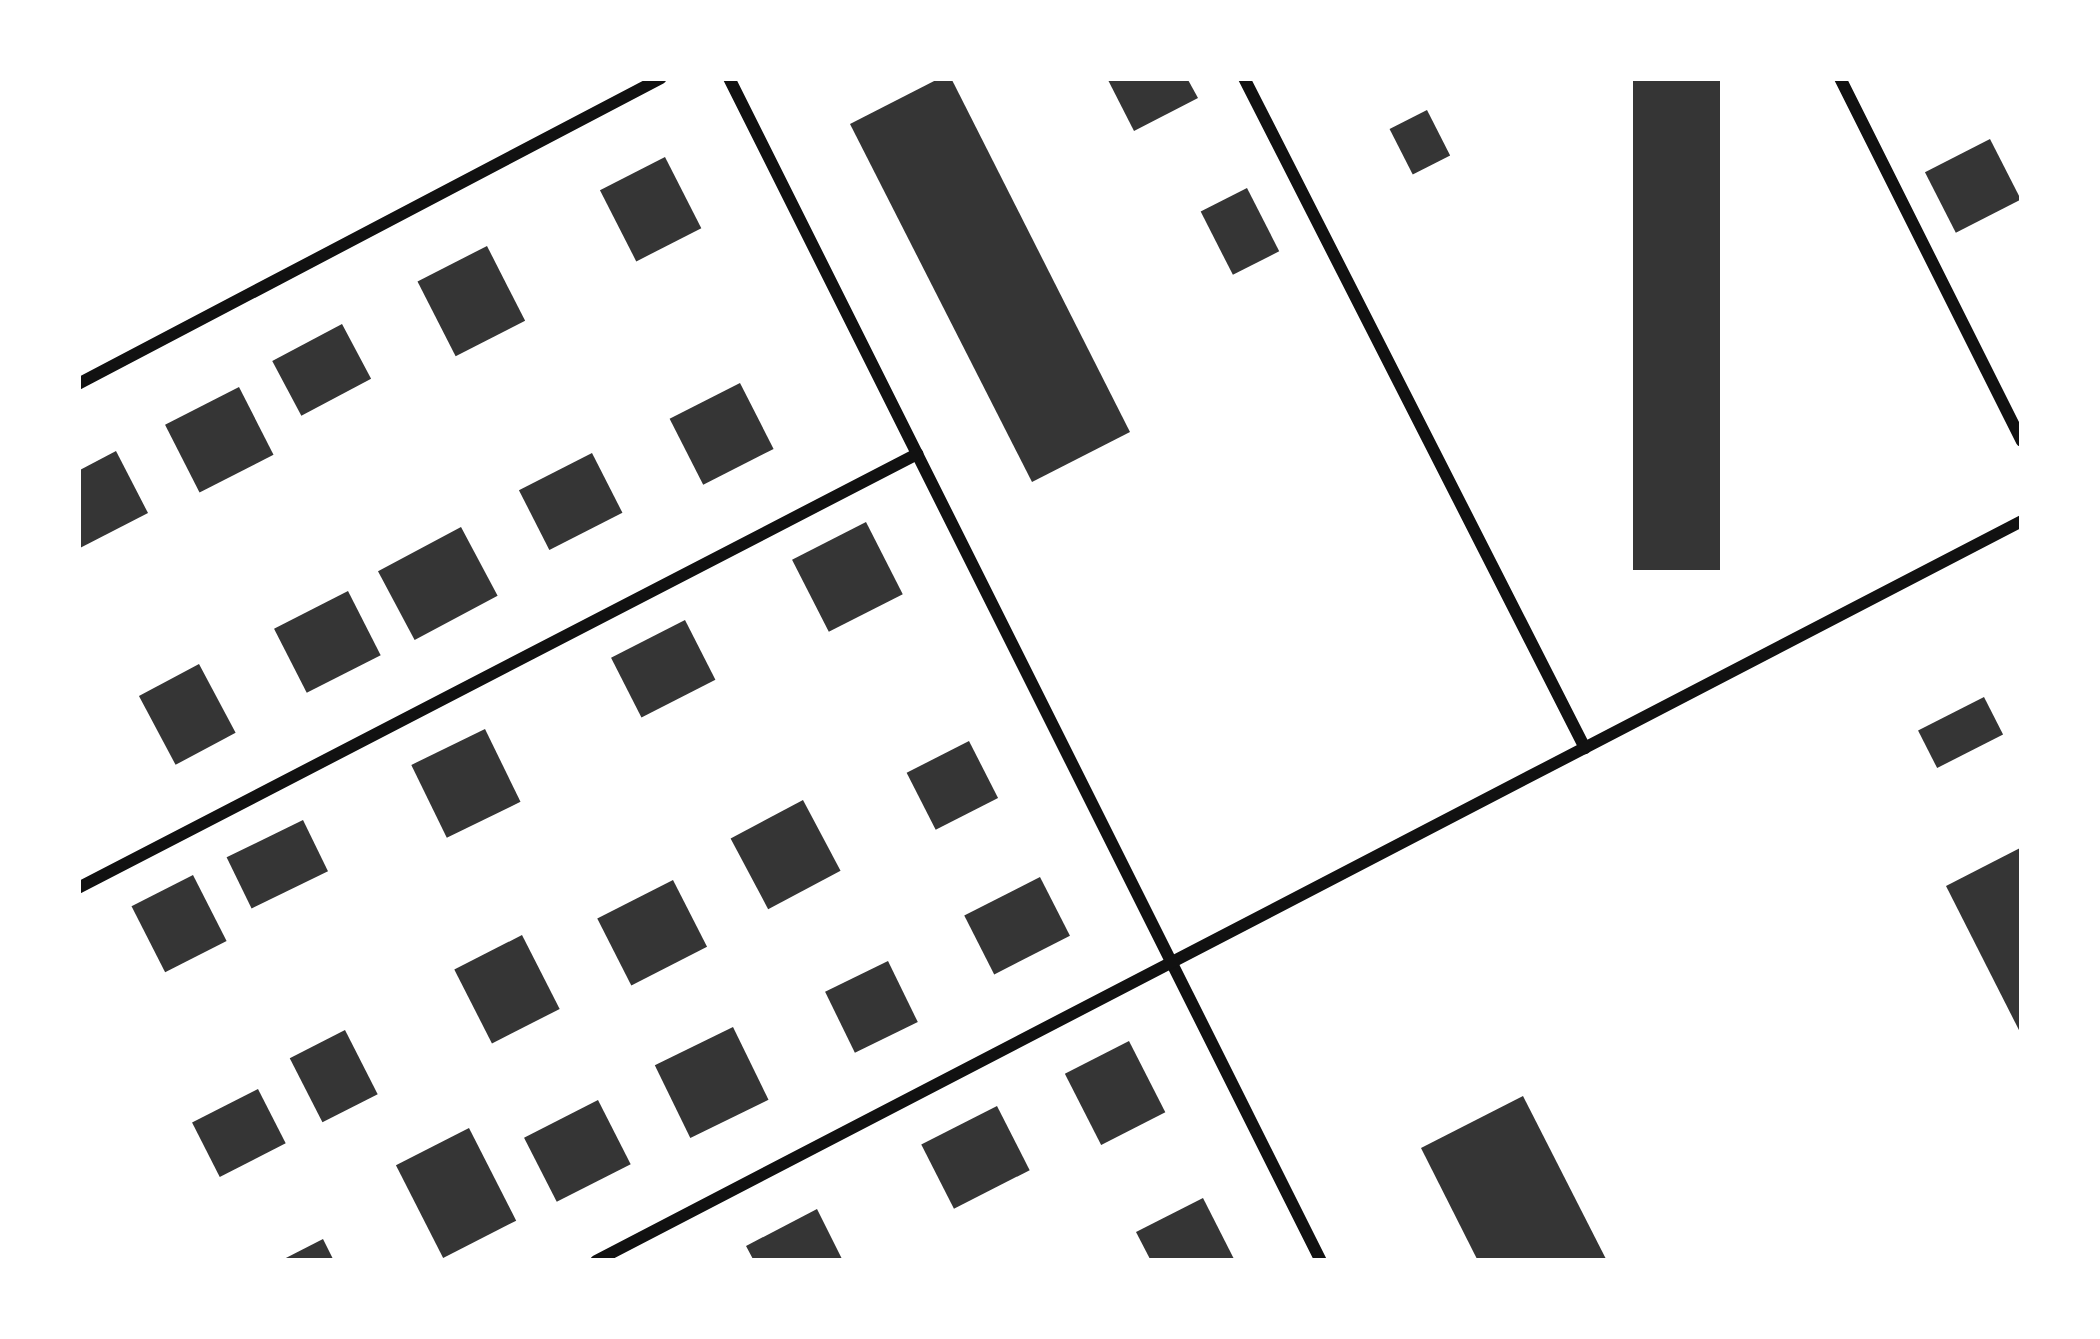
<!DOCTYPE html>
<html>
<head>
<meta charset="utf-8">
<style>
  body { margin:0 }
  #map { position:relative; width:2100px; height:1339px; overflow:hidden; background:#fff; font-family:Ubuntu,sans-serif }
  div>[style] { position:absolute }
  .building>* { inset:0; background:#353535; transform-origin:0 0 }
  .minor>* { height:12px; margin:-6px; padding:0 6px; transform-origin:6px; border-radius:6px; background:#111 }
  span { translate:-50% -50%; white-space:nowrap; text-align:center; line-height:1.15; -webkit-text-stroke:10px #fff; paint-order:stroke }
  .frame { position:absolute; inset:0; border:81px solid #fff; pointer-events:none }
</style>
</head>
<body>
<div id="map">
  <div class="building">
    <div style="clip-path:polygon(940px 78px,951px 78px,1130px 432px,1032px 482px,850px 124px)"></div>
    <div style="clip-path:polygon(1107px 78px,1187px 78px,1198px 98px,1134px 131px)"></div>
    <div style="left:1633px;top:78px;width:87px;height:492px"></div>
    <div style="left:1427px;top:110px;width:51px;height:42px;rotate:63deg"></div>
    <div style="left:1990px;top:139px;width:68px;height:73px;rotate:63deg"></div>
    <div style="left:665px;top:157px;width:80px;height:73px;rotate:63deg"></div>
    <div style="left:1247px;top:188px;width:71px;height:52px;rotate:63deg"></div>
    <div style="left:487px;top:246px;width:84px;height:78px;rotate:63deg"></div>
    <div style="left:342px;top:324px;width:62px;height:79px;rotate:62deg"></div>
    <div style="left:740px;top:383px;width:74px;height:79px;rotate:63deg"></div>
    <div style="left:239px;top:387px;width:76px;height:83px;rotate:63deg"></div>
    <div style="clip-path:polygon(116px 451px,148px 513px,78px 549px,78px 471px)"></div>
    <div style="left:592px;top:453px;width:67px;height:82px;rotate:63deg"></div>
    <div style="left:866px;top:522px;width:81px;height:83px;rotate:63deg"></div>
    <div style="left:461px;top:527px;width:78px;height:94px;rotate:62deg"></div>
    <div style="left:348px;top:591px;width:72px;height:83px;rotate:63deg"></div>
    <div style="left:685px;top:620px;width:67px;height:83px;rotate:63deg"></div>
    <div style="left:199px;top:664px;width:78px;height:68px;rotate:62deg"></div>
    <div style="left:1984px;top:697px;width:42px;height:74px;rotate:63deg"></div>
    <div style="left:485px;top:729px;width:81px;height:82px;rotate:64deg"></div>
    <div style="left:969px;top:741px;width:64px;height:70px;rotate:63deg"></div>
    <div style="left:803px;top:800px;width:80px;height:82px;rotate:62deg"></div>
    <div style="left:303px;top:820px;width:57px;height:85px;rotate:64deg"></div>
    <div style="clip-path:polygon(2022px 847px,2022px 1036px,1946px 886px)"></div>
    <div style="left:193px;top:875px;width:74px;height:69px;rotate:63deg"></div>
    <div style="left:1040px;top:877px;width:66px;height:85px;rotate:63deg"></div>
    <div style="left:673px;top:880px;width:75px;height:85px;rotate:63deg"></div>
    <div style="left:522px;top:935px;width:83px;height:76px;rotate:63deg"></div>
    <div style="left:888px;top:961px;width:68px;height:70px;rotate:64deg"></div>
    <div style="left:733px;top:1027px;width:81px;height:87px;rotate:64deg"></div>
    <div style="left:345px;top:1030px;width:72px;height:62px;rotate:63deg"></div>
    <div style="left:1129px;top:1041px;width:80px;height:72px;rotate:63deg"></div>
    <div style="left:258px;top:1089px;width:61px;height:74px;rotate:63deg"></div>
    <div style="clip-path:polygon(1523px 1096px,1607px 1261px,1478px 1261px,1421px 1148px)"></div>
    <div style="left:598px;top:1100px;width:72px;height:83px;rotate:63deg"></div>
    <div style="left:997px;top:1106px;width:72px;height:85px;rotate:63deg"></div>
    <div style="left:469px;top:1128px;width:104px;height:82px;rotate:63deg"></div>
    <div style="clip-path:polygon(1203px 1198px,1235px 1261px,1151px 1261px,1136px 1232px)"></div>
    <div style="clip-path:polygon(817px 1209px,843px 1261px,754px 1261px,746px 1246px)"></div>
    <div style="clip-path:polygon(323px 1239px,334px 1261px,280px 1261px)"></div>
  </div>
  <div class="minor">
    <div style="left:729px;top:78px;width:1323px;rotate:63.42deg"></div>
    <div style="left:1244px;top:78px;width:752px;rotate:63.03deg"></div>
    <div style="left:1840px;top:78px;width:406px;rotate:63.4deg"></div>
    <div style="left:78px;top:384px;width:658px;rotate:-27.69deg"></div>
    <div style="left:78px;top:888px;width:945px;rotate:-27.35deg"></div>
    <div style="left:596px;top:1261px;width:1607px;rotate:-27.43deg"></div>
  </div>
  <div class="frame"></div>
</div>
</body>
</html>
